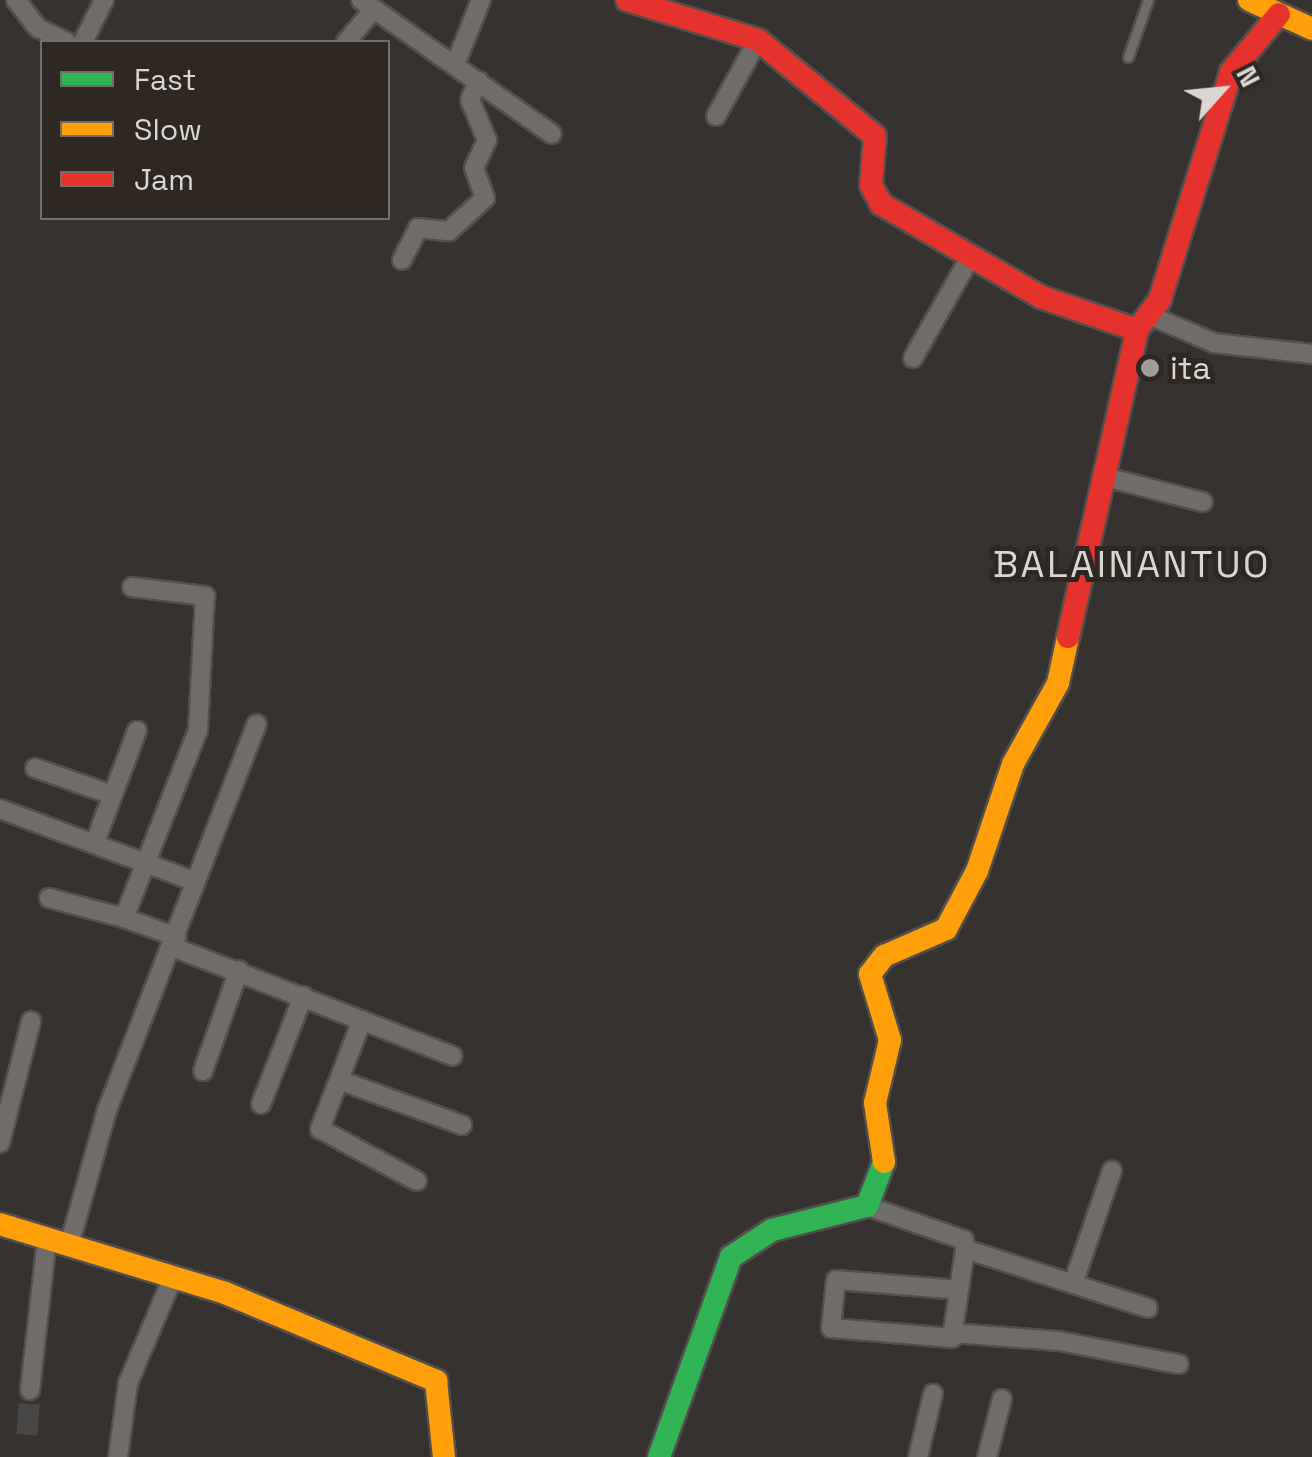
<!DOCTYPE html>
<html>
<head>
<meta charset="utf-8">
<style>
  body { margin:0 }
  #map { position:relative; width:1312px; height:1457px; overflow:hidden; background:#36322f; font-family:"Space Grotesk",sans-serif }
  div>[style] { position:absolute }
  .building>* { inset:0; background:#494746; transform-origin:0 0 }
  .roads { filter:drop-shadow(2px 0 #534f4c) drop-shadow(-2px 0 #534f4c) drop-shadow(0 2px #534f4c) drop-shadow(0 -2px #534f4c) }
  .lane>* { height:9px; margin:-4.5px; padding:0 4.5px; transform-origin:4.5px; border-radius:4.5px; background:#6f6c6a }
  .street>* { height:18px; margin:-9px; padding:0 9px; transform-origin:9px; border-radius:9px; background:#6f6c6a }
  .fast>* { height:22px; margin:-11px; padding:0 11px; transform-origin:11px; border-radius:11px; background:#30b455 }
  .slow>* { height:22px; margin:-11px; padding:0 11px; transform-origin:11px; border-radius:11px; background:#ff9f0a }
  .jam>* { height:22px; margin:-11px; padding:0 11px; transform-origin:11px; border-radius:11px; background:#e5322d }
  .dots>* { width:28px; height:28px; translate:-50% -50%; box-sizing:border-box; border:5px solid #2f2822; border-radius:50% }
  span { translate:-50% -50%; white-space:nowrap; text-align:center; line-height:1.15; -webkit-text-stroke:10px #2f2822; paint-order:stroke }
  .poi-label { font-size:32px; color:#dbd6d2 }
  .left { translate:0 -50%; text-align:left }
  .quarter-label { font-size:38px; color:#dbd6d2; letter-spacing:2.5px }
  .legend { position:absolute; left:40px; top:40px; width:350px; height:180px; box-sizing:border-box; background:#2f2822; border:2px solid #746e68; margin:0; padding:12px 18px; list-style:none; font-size:30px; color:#dbd6d2 }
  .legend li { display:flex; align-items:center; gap:20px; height:50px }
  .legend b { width:50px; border:2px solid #746e68 }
  .north { position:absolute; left:1172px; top:40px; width:100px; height:100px; -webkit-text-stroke:8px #2f2822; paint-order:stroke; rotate:63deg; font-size:28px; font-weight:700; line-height:40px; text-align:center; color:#dbd6d2 }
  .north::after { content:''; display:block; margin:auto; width:35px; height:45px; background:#dbd6d2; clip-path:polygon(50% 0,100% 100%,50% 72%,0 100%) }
</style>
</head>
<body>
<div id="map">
  <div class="building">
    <div style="left:19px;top:1403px;width:21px;height:31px;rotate:5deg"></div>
  </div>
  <div class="roads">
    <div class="lane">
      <div style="left:1128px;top:57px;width:60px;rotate:-70.7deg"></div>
    </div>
    <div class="street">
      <div style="left:16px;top:0;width:36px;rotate:52deg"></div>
      <div style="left:38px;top:28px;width:32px;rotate:26deg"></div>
      <div style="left:361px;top:0;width:233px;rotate:35.1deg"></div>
      <div style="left:83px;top:42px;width:47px;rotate:-63.4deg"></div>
      <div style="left:346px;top:42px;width:43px;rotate:-49.7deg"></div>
      <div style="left:455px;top:65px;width:70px;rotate:-68.2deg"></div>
      <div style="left:716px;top:116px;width:87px;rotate:-61.1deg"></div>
      <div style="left:402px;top:260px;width:36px;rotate:-63deg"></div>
      <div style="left:418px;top:228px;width:31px;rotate:6deg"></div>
      <div style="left:449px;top:231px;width:49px;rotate:-42.5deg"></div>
      <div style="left:485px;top:198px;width:32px;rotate:-110deg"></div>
      <div style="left:474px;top:168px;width:31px;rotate:-65deg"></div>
      <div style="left:487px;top:140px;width:43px;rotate:-113deg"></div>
      <div style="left:470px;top:100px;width:21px;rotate:-67deg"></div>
      <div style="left:1149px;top:315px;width:71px;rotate:23.3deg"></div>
      <div style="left:1214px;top:343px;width:99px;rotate:6.4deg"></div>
      <div style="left:913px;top:358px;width:117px;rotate:-60.4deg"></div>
      <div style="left:1105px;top:477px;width:101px;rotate:14.3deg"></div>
      <div style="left:132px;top:587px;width:74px;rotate:7deg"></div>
      <div style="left:205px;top:596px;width:134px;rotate:93deg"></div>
      <div style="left:198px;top:730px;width:202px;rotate:111.5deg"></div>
      <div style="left:124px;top:918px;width:56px;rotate:19.7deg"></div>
      <div style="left:35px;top:768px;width:82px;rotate:19.3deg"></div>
      <div style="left:0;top:809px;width:209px;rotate:20.4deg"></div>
      <div style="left:95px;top:842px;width:119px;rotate:-69.3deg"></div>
      <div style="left:49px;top:898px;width:78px;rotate:14.9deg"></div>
      <div style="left:173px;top:947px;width:300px;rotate:21.3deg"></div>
      <div style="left:362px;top:1020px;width:117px;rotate:111.1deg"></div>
      <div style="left:320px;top:1129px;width:110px;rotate:28.2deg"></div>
      <div style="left:203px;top:1071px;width:107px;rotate:-70.4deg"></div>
      <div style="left:339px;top:1080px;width:131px;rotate:20.1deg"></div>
      <div style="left:261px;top:1104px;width:116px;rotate:-68.7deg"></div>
      <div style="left:0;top:1143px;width:126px;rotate:-75.7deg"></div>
      <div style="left:867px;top:1206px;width:103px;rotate:19.3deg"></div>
      <div style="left:964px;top:1240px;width:9px;rotate:84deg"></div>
      <div style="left:965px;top:1249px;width:90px;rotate:98.3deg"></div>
      <div style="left:952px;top:1338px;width:121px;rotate:-175.3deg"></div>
      <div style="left:831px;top:1328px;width:48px;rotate:-84.1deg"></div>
      <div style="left:836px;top:1280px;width:123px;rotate:4.6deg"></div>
      <div style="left:69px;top:1246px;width:141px;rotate:-74.4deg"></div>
      <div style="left:107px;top:1110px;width:414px;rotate:-68.8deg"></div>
      <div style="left:965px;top:1249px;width:192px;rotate:17.9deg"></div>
      <div style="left:1073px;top:1284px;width:120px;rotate:-71deg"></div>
      <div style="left:953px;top:1333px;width:106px;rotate:4.3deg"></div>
      <div style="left:1059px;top:1341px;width:122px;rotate:10.9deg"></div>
      <div style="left:30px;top:1390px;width:152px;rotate:-83.6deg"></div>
      <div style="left:118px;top:1457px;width:75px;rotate:-82.3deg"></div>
      <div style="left:128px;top:1383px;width:115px;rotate:-67deg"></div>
      <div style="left:918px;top:1457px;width:65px;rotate:-76.6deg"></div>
      <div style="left:987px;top:1457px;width:60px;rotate:-75.5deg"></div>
    </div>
    <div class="fast">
      <div style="left:659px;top:1457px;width:213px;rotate:-70.2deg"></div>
      <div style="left:731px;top:1257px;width:49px;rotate:-33.4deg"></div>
      <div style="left:772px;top:1230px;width:98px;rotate:-14.2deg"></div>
      <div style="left:867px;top:1206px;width:47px;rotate:-68.9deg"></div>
    </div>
    <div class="slow">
      <div style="left:1249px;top:0;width:69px;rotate:24.7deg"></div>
      <div style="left:884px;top:1162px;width:60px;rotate:-98.7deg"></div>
      <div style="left:875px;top:1103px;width:65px;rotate:-76.6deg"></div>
      <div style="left:890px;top:1040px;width:69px;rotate:-106.9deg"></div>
      <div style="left:870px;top:974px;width:23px;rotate:-52deg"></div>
      <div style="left:884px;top:956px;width:68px;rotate:-23.5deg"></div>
      <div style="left:946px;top:929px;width:66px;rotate:-61.9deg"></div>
      <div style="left:977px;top:871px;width:113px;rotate:-71.4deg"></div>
      <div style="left:1013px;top:764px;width:93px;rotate:-60.9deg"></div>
      <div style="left:1058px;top:683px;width:47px;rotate:-77.7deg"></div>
      <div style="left:0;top:1224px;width:235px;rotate:17deg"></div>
      <div style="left:225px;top:1293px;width:229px;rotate:22.6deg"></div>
      <div style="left:436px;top:1381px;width:76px;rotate:84deg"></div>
    </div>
    <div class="jam">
      <div style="left:627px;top:0;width:137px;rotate:17deg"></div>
      <div style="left:758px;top:40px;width:151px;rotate:39.4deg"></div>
      <div style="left:875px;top:136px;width:49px;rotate:94.7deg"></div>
      <div style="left:871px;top:185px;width:21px;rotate:62deg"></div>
      <div style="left:881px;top:204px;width:185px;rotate:30.2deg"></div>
      <div style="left:1041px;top:297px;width:102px;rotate:19deg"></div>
      <div style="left:1068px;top:637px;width:315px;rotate:-77.3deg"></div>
      <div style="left:1137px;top:330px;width:39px;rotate:-53deg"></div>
      <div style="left:1160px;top:299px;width:238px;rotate:-72.6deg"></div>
      <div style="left:1231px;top:72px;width:75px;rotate:-50.4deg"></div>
    </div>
  </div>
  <div class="dots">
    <div style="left:1150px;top:368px;background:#a19d99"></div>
  </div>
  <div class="poi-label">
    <span class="left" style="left:1170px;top:368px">ita</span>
  </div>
  <div class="quarter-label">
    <span style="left:1132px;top:565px">BALAINANTUO</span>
  </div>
  <ul class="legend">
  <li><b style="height:12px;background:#30b455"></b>Fast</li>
  <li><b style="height:12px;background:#ff9f0a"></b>Slow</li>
  <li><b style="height:12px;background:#e5322d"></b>Jam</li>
  </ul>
  <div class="north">N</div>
</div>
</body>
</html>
